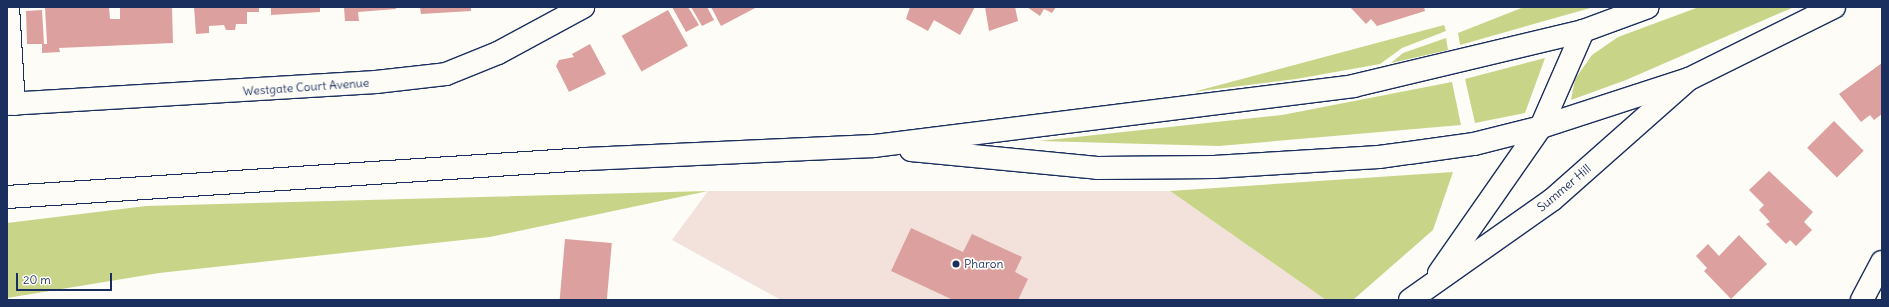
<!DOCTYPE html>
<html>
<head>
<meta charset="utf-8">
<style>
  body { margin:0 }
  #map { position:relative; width:1889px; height:307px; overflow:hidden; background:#fdfcf7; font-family:Delius,sans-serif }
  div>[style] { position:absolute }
  .built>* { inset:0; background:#f3e1dc }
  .green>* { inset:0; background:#c8d589 }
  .building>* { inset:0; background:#dca19e; transform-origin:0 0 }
  .roads { filter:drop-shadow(1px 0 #1b2f5e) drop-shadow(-1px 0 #1b2f5e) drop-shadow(0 1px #1b2f5e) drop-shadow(0 -1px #1b2f5e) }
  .minor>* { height:22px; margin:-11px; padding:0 11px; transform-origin:11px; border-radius:11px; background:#fdfcf7 }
  .major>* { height:22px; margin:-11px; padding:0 11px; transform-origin:11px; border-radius:11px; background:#fdfcf7 }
  .dots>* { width:11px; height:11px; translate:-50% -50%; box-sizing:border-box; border:2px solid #fdfcf7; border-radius:50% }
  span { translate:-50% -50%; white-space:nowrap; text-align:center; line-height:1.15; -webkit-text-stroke:3.5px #fdfcf7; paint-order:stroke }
  .street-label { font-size:12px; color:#1b2f5e }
  .poi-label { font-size:12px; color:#1b2f5e }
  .left { translate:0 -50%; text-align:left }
  .frame { position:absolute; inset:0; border:8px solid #1b2f5e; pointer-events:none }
  .scale { position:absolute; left:16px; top:273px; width:96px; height:18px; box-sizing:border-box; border:2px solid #1b2f5e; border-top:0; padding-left:5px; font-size:12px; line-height:14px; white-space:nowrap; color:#1b2f5e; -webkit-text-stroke:3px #fdfcf7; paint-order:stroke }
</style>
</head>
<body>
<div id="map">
  <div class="built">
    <div style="clip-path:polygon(708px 191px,1170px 191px,1326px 300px,781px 300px,672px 240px)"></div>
  </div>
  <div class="green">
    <div style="clip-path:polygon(1524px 7px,1594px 7px,1460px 45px,1458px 33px)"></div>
    <div style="clip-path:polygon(1699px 7px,1794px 7px,1626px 80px,1571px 100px,1575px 79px,1592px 55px,1618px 37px)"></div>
    <div style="clip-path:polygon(1444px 25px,1446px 31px,1402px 48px,1380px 64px,1296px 79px,1193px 92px)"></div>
    <div style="clip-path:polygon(1446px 38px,1448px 50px,1391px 63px,1403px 53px)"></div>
    <div style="clip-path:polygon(1545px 58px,1525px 113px,1475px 123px,1465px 79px)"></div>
    <div style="clip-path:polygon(1452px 82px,1461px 125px,1219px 146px,1039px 141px,1282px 115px)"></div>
    <div style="clip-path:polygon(1453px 172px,1433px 230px,1353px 300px,1326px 300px,1170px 191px)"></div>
    <div style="clip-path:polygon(708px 191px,490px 237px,159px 273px,7px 298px,7px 223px,146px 206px)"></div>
  </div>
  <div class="building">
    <div style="clip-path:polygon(45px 7px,109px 7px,110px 19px,120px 19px,120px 7px,172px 7px,173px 43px,59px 48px,60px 52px,42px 53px,42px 44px,27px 44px,26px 11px,42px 10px,44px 44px,47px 44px)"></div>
    <div style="clip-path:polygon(194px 7px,259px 7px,259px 12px,247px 12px,247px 24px,236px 24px,235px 30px,226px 30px,224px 25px,209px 26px,209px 33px,196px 34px)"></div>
    <div style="clip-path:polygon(271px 7px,320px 7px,320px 12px,271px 15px)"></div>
    <div style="clip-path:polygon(344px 7px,396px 7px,396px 9px,358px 12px,359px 21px,345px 21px)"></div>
    <div style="clip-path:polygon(420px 7px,471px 7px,471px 11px,421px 14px)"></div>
    <div style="clip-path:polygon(672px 7px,688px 7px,699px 25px,686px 32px)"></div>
    <div style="clip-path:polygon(691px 7px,707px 7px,714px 20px,702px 26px)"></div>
    <div style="clip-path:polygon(711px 7px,757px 7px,721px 26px)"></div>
    <div style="clip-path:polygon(910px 7px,975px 7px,960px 35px,934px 20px,928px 31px,906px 19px)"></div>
    <div style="clip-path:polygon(985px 7px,1015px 7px,1018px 21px,989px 31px)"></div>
    <div style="clip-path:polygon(1027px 7px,1056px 7px,1052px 13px,1044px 9px,1040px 16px)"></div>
    <div style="clip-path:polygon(1350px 7px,1424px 7px,1425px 11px,1377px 26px,1371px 19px,1366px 24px)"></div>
    <div style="left:668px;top:10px;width:41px;height:53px;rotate:61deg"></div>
    <div style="clip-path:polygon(590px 44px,606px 74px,569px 92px,556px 66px,559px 60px,574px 57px,572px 54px)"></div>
    <div style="clip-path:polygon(1882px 63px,1882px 114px,1874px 120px,1870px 115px,1861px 122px,1839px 94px)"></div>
    <div style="left:1834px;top:121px;width:42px;height:38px;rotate:45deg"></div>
    <div style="clip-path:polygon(1769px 171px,1813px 212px,1804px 222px,1812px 230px,1796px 246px,1790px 240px,1786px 244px,1766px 224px,1770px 222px,1759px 210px,1764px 205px,1749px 190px)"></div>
    <div style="clip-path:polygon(911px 228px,963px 252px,972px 234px,1022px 257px,1015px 272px,1028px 279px,1018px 300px,953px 300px,891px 271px)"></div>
    <div style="clip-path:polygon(1739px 235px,1767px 264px,1731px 299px,1704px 271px,1707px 268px,1696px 256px,1708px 244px,1719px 256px)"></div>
    <div style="left:565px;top:239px;width:47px;height:61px;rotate:5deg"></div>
  </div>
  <div class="roads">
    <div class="minor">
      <div style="left:8px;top:7px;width:97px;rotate:86.5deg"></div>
      <div style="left:7px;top:104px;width:370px;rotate:-3.4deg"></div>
      <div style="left:376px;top:82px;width:70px;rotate:-6.5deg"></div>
      <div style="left:446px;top:74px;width:56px;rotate:-22deg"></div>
      <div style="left:498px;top:53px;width:97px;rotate:-28.4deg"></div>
      <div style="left:1439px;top:273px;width:178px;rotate:-55.1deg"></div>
      <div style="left:1541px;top:127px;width:105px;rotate:-66.4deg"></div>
      <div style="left:1410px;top:300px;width:174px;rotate:-35.2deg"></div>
      <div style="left:1552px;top:200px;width:183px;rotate:-41.5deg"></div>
      <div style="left:1862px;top:300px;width:43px;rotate:-62.2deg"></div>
    </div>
    <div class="major">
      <div style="left:911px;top:150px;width:187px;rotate:5.5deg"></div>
      <div style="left:1097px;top:168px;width:117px;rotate:-0.5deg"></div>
      <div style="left:1214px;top:167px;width:165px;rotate:-3.5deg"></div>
      <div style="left:1379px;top:157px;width:96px;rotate:-7.8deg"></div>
      <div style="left:1474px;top:144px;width:69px;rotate:-14.2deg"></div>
      <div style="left:1541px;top:127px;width:156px;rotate:-18deg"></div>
      <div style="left:1689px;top:79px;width:162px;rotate:-26.4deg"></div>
      <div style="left:7px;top:197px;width:580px;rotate:-3.75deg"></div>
      <div style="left:586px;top:159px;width:288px;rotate:-2.6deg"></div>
      <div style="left:874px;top:146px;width:483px;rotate:-7.1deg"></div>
      <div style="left:1353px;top:86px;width:236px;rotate:-13.4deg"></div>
      <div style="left:1583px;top:31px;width:69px;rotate:-20.3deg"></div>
    </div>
  </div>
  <div class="dots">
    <div style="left:956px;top:264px;background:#1b2f5e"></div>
  </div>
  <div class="street-label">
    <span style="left:306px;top:87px;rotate:-4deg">Westgate Court Avenue</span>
    <span style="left:1564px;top:188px;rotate:-40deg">Summer Hill</span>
  </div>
  <div class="poi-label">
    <span class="left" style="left:964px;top:264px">Pharon</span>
  </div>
  <div class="frame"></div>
  <div class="scale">20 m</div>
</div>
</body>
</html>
